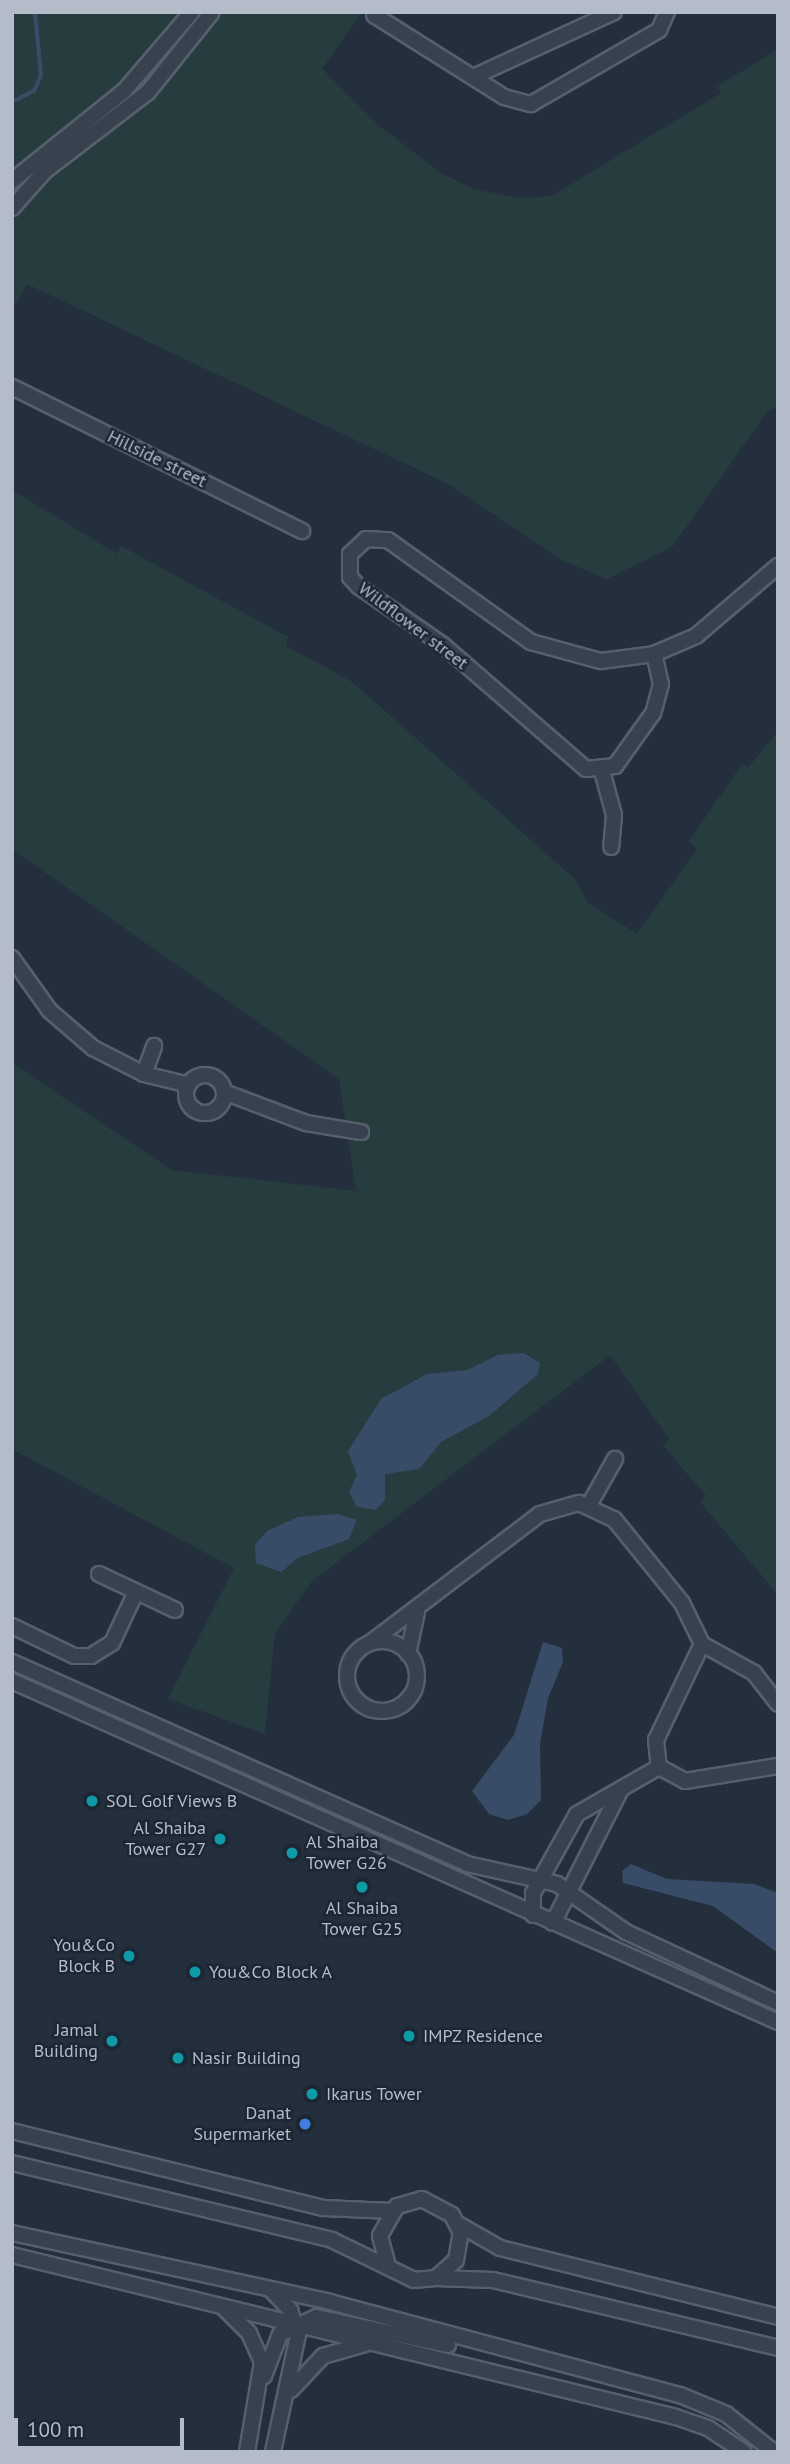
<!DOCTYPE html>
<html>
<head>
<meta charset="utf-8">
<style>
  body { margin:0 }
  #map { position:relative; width:790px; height:2464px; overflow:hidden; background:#242f3e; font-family:"PT Sans",sans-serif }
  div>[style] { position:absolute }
  .green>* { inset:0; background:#263c3f }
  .water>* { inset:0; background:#394c67 }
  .stream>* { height:3.5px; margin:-1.75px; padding:0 1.75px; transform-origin:1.75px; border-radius:1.75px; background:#394c67 }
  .roads { filter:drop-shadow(2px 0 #565f6c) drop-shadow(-2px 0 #565f6c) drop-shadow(0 2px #565f6c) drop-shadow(0 -2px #565f6c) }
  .minor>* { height:14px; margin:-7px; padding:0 7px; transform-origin:7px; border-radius:7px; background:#38414e }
  .minor>.ring { margin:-7px; padding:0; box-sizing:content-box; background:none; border:14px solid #38414e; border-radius:50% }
  .dots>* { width:19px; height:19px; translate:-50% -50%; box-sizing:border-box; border:4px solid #1d2633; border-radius:50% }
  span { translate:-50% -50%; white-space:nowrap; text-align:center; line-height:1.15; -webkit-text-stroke:5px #1d2633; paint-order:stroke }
  .street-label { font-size:18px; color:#b4bcc9 }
  .poi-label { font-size:18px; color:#b4bcc9 }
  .left { translate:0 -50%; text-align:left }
  .right { translate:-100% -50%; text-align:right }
  .frame { position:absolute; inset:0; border:14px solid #b4bcc9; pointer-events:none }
  .scale { position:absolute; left:14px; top:2418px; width:170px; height:32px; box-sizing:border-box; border:4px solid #b4bcc9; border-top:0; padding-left:9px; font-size:21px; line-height:24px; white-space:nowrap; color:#b4bcc9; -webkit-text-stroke:5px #1d2633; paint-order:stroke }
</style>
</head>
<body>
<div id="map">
  <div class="green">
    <div style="clip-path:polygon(12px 12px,362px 12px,322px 69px,377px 124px,441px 173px,474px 189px,518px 198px,552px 196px,721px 93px,718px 86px,778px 49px,778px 406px,767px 412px,672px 547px,607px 579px,563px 561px,450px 485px,27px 284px,12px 312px)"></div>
    <div style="clip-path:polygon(12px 490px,117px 554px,121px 546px,288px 637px,286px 646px,351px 681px,575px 879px,588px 903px,637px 934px,697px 849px,689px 841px,742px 764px,748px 768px,778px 731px,778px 1595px,700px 1502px,706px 1496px,663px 1445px,669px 1439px,610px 1355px,312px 1581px,275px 1633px,265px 1734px,168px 1699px,234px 1568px,12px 1449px,12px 1063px,172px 1170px,356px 1191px,339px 1079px,12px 849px)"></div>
  </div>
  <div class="water">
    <div style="clip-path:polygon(524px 1353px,540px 1363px,538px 1374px,489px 1416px,441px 1442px,419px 1469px,385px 1474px,385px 1500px,375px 1510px,357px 1507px,349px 1492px,357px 1475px,348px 1451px,381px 1399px,427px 1374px,467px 1370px,498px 1355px)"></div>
    <div style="clip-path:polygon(338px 1514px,357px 1520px,349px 1539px,298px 1558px,281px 1572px,256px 1563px,255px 1545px,267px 1531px,298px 1517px)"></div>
    <div style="clip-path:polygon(543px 1642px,562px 1648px,563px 1662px,548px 1698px,540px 1744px,541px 1800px,527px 1814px,508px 1820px,489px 1814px,472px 1791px,514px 1735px)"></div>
    <div style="clip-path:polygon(631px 1864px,667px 1879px,754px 1884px,778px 1893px,778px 1953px,713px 1906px,623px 1883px,622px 1871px)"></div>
  </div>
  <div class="stream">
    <div style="left:12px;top:102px;width:25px;rotate:-27deg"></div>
    <div style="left:34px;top:91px;width:17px;rotate:-65deg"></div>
    <div style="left:41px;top:76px;width:64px;rotate:-95.4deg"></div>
  </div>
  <div class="roads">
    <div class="minor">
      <div style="left:374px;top:15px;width:154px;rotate:32.2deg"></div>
      <div style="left:504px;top:97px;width:28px;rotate:15deg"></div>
      <div style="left:531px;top:104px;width:148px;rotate:-30deg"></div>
      <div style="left:659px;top:30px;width:20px;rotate:-66deg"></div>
      <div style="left:473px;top:77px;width:155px;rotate:-24.7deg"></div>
      <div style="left:12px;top:181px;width:144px;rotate:-38.8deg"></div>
      <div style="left:124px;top:91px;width:104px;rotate:-49.3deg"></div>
      <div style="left:12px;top:208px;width:50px;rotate:-48.3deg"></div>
      <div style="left:45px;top:171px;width:130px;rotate:-37.5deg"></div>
      <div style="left:148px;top:92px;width:102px;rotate:-51.3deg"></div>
      <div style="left:12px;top:387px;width:324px;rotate:26.4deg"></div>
      <div style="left:654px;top:654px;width:31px;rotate:77deg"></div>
      <div style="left:661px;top:684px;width:30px;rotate:105deg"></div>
      <div style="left:653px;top:713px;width:65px;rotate:125.6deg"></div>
      <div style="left:615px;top:766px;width:29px;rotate:174deg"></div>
      <div style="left:586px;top:769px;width:189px;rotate:-139.1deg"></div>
      <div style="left:443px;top:645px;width:103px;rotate:-145.2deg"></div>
      <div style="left:358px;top:586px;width:12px;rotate:-132deg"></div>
      <div style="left:350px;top:577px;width:23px;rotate:-90deg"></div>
      <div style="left:350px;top:554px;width:22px;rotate:-43deg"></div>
      <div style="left:366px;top:539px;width:22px;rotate:3deg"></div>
      <div style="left:388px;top:540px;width:176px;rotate:35.5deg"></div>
      <div style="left:531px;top:642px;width:73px;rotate:15.2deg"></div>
      <div style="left:601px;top:661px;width:53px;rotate:-7.5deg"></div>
      <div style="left:654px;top:654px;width:46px;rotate:-23.2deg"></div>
      <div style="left:696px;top:636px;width:108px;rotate:-40.5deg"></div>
      <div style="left:602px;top:771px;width:46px;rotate:74.7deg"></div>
      <div style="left:614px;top:815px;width:32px;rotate:95deg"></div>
      <div style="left:12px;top:958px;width:65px;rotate:54.4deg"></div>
      <div style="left:50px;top:1011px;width:57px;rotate:40.7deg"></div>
      <div style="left:93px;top:1048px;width:57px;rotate:27deg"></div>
      <div style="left:144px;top:1074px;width:46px;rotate:13.7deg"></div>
      <div style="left:144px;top:1074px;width:30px;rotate:-70deg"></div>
      <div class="ring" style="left:186px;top:1075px;width:24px;height:24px"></div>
      <div style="left:224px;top:1092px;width:88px;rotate:20.7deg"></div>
      <div style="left:306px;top:1123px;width:56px;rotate:9.3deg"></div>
      <div style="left:589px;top:1505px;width:53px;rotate:-60.5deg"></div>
      <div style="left:99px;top:1574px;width:84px;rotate:25.3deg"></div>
      <div style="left:12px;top:1626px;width:69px;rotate:25.8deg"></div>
      <div style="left:74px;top:1656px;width:17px"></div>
      <div style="left:91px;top:1656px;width:25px;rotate:-32deg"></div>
      <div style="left:112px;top:1643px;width:56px;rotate:-64.8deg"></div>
      <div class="ring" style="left:347px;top:1641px;width:56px;height:56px"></div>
      <div style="left:370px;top:1643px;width:213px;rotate:-37.2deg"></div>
      <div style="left:540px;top:1514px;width:41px;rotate:-15.8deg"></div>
      <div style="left:579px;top:1503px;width:38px;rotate:25deg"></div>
      <div style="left:614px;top:1519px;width:108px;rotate:51deg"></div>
      <div style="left:682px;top:1603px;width:46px;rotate:64deg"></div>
      <div style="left:702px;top:1644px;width:60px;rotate:29.1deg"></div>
      <div style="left:754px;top:1673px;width:39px;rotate:52deg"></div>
      <div style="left:702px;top:1644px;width:106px;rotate:115.6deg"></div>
      <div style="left:656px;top:1740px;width:27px;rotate:84deg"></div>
      <div style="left:659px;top:1767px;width:30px;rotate:28deg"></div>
      <div style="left:685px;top:1781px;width:94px;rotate:-9.2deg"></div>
      <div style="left:408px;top:1654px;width:43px;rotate:-77.9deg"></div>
      <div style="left:12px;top:1662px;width:498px;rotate:23.9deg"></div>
      <div style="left:467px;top:1864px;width:92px;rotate:12.5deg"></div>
      <div style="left:557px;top:1884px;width:84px;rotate:34.8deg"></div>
      <div style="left:626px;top:1932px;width:168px;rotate:25deg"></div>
      <div style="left:12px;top:1681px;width:838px;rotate:24deg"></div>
      <div style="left:533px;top:1915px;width:22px;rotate:-90deg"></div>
      <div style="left:533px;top:1893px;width:90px;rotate:-60.9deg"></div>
      <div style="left:577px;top:1814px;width:95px;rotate:-29.8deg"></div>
      <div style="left:553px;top:1923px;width:148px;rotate:-63.1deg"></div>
      <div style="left:12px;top:2131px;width:321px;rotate:13.9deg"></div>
      <div style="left:324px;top:2208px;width:68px;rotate:2.5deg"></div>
      <div style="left:12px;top:2163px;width:329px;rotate:13.5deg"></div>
      <div style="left:332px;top:2240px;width:91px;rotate:26deg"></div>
      <div style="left:414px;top:2280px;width:22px;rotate:-5deg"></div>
      <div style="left:436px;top:2278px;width:27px;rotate:-42deg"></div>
      <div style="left:456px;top:2260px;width:27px;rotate:-80deg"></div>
      <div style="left:461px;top:2233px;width:20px;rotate:-117deg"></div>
      <div style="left:452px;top:2215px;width:34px;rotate:-152deg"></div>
      <div style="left:422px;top:2199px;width:26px;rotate:164deg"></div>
      <div style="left:397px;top:2206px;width:34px;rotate:120deg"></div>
      <div style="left:380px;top:2236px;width:27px;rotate:75deg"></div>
      <div style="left:458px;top:2224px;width:48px;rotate:29.7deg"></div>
      <div style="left:500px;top:2248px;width:286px;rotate:13.9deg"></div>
      <div style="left:12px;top:2233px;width:325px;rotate:12.2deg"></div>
      <div style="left:330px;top:2302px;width:362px;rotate:14.9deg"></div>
      <div style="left:680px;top:2395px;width:50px;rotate:22.4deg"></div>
      <div style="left:726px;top:2414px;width:61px;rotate:38.4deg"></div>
      <div style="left:12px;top:2255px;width:683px;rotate:13.71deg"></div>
      <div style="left:676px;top:2417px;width:34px;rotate:19deg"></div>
      <div style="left:708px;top:2428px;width:43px;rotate:33.7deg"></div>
      <div style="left:436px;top:2278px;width:57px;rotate:2deg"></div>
      <div style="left:493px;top:2280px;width:293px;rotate:13.4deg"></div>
      <div style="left:271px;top:2290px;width:28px;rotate:46deg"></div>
      <div style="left:290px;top:2310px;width:26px;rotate:72deg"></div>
      <div style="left:298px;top:2335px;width:120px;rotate:102.1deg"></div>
      <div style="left:225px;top:2309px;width:34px;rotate:45deg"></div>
      <div style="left:249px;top:2333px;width:32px;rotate:66deg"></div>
      <div style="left:262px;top:2362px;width:91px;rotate:99.5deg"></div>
      <div style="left:264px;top:2376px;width:45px;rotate:-69.1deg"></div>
      <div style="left:280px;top:2334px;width:40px;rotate:-25deg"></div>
      <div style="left:316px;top:2317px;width:135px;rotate:12deg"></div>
      <div style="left:291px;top:2390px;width:47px;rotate:-46.7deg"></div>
      <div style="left:323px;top:2356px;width:44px;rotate:-15.9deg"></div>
    </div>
  </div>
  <div class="dots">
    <div style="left:92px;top:1801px;background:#0f9aa8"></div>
    <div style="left:220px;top:1839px;background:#0f9aa8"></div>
    <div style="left:292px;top:1853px;background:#0f9aa8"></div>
    <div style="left:362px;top:1887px;background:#0f9aa8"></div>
    <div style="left:129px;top:1956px;background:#0f9aa8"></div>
    <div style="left:195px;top:1972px;background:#0f9aa8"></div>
    <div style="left:409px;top:2036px;background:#0f9aa8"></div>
    <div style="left:112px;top:2041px;background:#0f9aa8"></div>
    <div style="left:178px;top:2058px;background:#0f9aa8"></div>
    <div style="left:312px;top:2094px;background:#0f9aa8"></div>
    <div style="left:305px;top:2124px;background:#3f7fe0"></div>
  </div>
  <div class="street-label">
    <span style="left:157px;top:459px;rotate:26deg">Hillside street</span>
    <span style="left:413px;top:626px;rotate:37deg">Wildflower street</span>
  </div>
  <div class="poi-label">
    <span class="left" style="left:106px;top:1801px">SOL Golf Views B</span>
    <span class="right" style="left:206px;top:1839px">Al Shaiba<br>Tower G27</span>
    <span class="left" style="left:306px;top:1853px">Al Shaiba<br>Tower G26</span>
    <span style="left:362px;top:1919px">Al Shaiba<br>Tower G25</span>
    <span class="right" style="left:115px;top:1956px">You&amp;Co<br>Block B</span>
    <span class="left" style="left:209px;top:1972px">You&amp;Co Block A</span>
    <span class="right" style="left:98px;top:2041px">Jamal<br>Building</span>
    <span class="left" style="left:423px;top:2036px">IMPZ Residence</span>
    <span class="left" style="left:192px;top:2058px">Nasir Building</span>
    <span class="left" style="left:326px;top:2094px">Ikarus Tower</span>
    <span class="right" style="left:291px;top:2124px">Danat<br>Supermarket</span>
  </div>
  <div class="frame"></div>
  <div class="scale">100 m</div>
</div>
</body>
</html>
